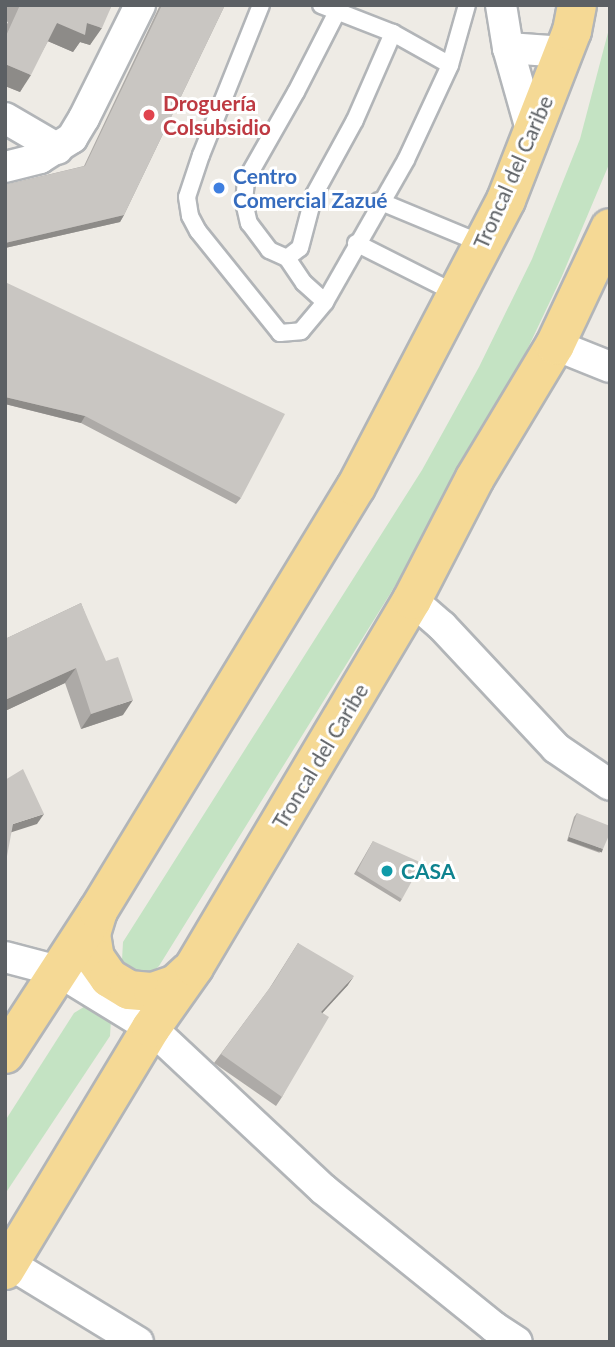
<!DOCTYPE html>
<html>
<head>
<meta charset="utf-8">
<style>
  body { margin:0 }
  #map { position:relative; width:615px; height:1347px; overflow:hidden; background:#eeebe5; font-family:Lato,sans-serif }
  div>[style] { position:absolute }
  .green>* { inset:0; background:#c4e3c3 }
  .roads { filter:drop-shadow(2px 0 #b2b5b8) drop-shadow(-2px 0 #b2b5b8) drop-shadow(0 2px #b2b5b8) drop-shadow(0 -2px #b2b5b8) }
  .lane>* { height:16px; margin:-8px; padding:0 8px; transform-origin:8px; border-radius:8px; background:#fff }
  .street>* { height:30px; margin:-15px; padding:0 15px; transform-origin:15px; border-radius:15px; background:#fff }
  .highway>* { height:38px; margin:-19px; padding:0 19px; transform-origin:19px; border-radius:19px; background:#f5d995 }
  .wall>* { inset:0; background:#adaaa7 }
  .shaded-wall>* { inset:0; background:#8d8b88; transform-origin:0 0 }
  .building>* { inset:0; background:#c9c6c2 }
  .dots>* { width:19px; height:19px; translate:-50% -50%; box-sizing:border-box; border:4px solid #fff; border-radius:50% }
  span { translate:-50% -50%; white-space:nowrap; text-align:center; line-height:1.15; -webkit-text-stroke:6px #fff; paint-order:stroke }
  .health-label { font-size:21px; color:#be3a42; font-weight:700 }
  .left { translate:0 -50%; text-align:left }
  .street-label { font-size:21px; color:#5c6064 }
  .shop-label { font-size:21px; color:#366cbe; font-weight:700 }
  .culture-label { font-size:21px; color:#0d838f; font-weight:700 }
  .frame { position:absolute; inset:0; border:7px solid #5c6064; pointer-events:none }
</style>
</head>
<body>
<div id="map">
  <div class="green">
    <div style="clip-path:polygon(610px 25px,610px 162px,562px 276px,493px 422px,454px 491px,159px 966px,152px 972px,134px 973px,122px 960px,123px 942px,422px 470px,479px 367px,532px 259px,580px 139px)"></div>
    <div style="clip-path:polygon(87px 1005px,111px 1020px,110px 1036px,5px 1194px,5px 1121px,74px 1013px)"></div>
  </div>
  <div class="roads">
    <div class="lane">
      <div style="left:261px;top:5px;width:162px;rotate:111.8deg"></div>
      <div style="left:201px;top:155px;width:44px;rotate:108.4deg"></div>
      <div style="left:187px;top:197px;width:19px;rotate:81deg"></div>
      <div style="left:190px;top:216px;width:17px;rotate:62deg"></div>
      <div style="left:198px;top:231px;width:131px;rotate:51.2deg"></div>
      <div style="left:280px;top:333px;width:21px;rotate:-5deg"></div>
      <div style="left:301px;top:331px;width:38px;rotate:-50deg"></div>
      <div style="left:325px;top:302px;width:163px;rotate:-60.3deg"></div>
      <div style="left:406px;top:160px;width:105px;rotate:-65.1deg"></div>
      <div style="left:321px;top:5px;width:77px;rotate:21.3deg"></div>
      <div style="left:393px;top:33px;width:65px;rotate:29.3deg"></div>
      <div style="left:450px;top:65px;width:62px;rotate:-74.2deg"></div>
      <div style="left:337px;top:12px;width:90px;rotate:117.1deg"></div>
      <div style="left:296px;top:92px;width:101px;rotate:119.6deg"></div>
      <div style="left:246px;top:180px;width:22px;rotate:95deg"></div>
      <div style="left:244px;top:202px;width:22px;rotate:77deg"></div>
      <div style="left:249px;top:223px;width:34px;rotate:53deg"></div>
      <div style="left:269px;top:250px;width:20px;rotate:24deg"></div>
      <div style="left:287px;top:258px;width:16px;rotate:-38deg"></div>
      <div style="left:300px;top:248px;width:55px;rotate:-75.2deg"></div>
      <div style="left:314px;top:195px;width:85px;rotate:-61.3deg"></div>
      <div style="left:355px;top:120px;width:95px;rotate:-66.4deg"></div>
      <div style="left:379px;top:201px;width:113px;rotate:22.5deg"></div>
      <div style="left:356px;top:243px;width:113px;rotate:26.8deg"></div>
      <div style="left:287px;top:258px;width:30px;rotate:56deg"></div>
      <div style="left:304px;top:283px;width:28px;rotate:42deg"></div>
    </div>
    <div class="street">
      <div style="left:501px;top:5px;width:44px;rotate:80.8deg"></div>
      <div style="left:508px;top:48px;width:88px;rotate:74.2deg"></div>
      <div style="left:508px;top:48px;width:56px;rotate:4.1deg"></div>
      <div style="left:5px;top:118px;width:61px;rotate:30.3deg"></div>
      <div style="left:5px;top:167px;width:36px;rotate:-14deg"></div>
      <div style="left:40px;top:158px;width:38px;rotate:-32deg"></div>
      <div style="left:72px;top:138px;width:23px;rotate:-59deg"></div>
      <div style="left:84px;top:118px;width:126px;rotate:-63.6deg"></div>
      <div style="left:555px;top:345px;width:59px;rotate:21.8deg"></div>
      <div style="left:412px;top:600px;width:40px;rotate:41deg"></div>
      <div style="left:442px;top:626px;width:167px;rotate:46.9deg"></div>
      <div style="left:556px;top:748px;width:65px;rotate:34.4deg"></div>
      <div style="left:5px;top:957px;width:55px;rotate:14.8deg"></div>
      <div style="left:58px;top:971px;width:109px;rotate:31.5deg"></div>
      <div style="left:151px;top:1028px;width:236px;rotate:43.1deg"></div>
      <div style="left:323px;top:1189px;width:220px;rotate:38.9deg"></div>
      <div style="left:494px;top:1327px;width:27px;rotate:33deg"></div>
      <div style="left:10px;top:1264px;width:150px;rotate:31.4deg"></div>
    </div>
    <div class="highway">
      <div style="left:98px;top:911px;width:24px;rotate:107deg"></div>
      <div style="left:91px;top:934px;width:24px;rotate:81deg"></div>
      <div style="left:95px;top:958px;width:24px;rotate:55deg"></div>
      <div style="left:109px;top:978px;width:23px;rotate:31deg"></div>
      <div style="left:129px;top:990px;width:24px;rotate:5deg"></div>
      <div style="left:153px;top:992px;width:24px;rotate:-19deg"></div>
      <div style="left:176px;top:984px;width:18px;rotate:-43deg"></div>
      <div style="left:5px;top:1054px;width:171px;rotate:-57deg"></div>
      <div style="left:98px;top:911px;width:496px;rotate:-58.7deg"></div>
      <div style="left:356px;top:487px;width:324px;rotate:-62.4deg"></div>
      <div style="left:506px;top:200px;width:181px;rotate:-68.7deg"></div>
      <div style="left:572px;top:31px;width:26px;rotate:-79deg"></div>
      <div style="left:5px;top:1270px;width:283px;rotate:-58.9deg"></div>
      <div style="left:151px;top:1028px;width:75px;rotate:-54.8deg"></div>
      <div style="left:194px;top:967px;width:427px;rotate:-59.3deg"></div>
      <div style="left:412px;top:600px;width:137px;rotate:-62.7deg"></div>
      <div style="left:475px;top:478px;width:155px;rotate:-59deg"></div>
      <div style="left:555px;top:345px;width:129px;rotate:-64.8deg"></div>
    </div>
  </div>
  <div class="wall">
    <div style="clip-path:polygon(5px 5px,112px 5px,90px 45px,80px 42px,73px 52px,48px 41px,20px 92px,5px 86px,5px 28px,8px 22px,5px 21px)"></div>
    <div style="clip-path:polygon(160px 5px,225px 5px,124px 215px,120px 222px,5px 248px,5px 185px,84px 166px)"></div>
    <div style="clip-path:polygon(5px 282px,241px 498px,236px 504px,81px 423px,5px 404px)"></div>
    <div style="clip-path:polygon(81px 603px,123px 715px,81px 729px,65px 683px,5px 711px,5px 639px)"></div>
    <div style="clip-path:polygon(577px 813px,600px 853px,567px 841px,574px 817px)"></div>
    <div style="clip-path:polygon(373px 841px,402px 899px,400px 902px,354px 874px)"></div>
    <div style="clip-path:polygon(298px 943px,348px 985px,323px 1012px,282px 1097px,276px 1106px,214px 1063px,269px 989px)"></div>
  </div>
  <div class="shaded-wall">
    <div style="clip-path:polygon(57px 23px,87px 23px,102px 28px,90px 45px,80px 42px,73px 52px,45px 40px)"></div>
    <div style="clip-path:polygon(5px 64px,31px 75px,20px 92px,5px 86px)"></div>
    <div style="clip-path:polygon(124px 215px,120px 222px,5px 248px,5px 243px)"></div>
    <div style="clip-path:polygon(5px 397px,85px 416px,81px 423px,5px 404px)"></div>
    <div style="clip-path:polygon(76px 668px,65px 683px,5px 711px,5px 700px)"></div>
    <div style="clip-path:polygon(133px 700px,123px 715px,81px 729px,91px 714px)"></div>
    <div style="clip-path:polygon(44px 814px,37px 824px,6px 834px,13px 824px)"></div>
    <div style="left:569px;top:837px;width:36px;height:4px;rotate:19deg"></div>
    <div style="clip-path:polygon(354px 976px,348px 985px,315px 1021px,321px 1012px)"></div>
  </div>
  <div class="building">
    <div style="clip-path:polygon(20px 5px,112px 5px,102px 28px,87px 23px,85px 35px,57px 23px,31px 75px,5px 64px,7px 53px,5px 52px,5px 38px)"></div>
    <div style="clip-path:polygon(162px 5px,225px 5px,124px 215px,5px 243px,5px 185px,85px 166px)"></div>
    <div style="clip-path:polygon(5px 282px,285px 414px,241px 498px,85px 416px,5px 397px)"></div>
    <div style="clip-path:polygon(81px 603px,106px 661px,118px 657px,133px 700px,91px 714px,76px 668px,5px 700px,5px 639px)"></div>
    <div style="clip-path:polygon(23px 769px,44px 814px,13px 824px,5px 867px,5px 780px)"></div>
    <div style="clip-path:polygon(577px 813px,610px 826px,610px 833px,603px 849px,569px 837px)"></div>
    <div style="clip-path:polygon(373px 841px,422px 863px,402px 899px,357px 871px)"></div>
    <div style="clip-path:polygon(298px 943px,354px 976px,321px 1012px,329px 1017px,282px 1097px,221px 1054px,274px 982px)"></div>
  </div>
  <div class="dots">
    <div style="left:149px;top:115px;background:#e0444e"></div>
    <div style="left:219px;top:188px;background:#3f7fe0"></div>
    <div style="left:387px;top:871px;background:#0f9aa8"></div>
  </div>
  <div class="health-label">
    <span class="left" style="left:163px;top:115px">Droguería<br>Colsubsidio</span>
  </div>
  <div class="street-label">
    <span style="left:513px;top:172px;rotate:-66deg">Troncal del Caribe</span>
    <span style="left:320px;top:756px;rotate:-59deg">Troncal del Caribe</span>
  </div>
  <div class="shop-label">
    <span class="left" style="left:233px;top:188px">Centro<br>Comercial Zazué</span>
  </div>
  <div class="culture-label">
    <span class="left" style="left:401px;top:871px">CASA</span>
  </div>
  <div class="frame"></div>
</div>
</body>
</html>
